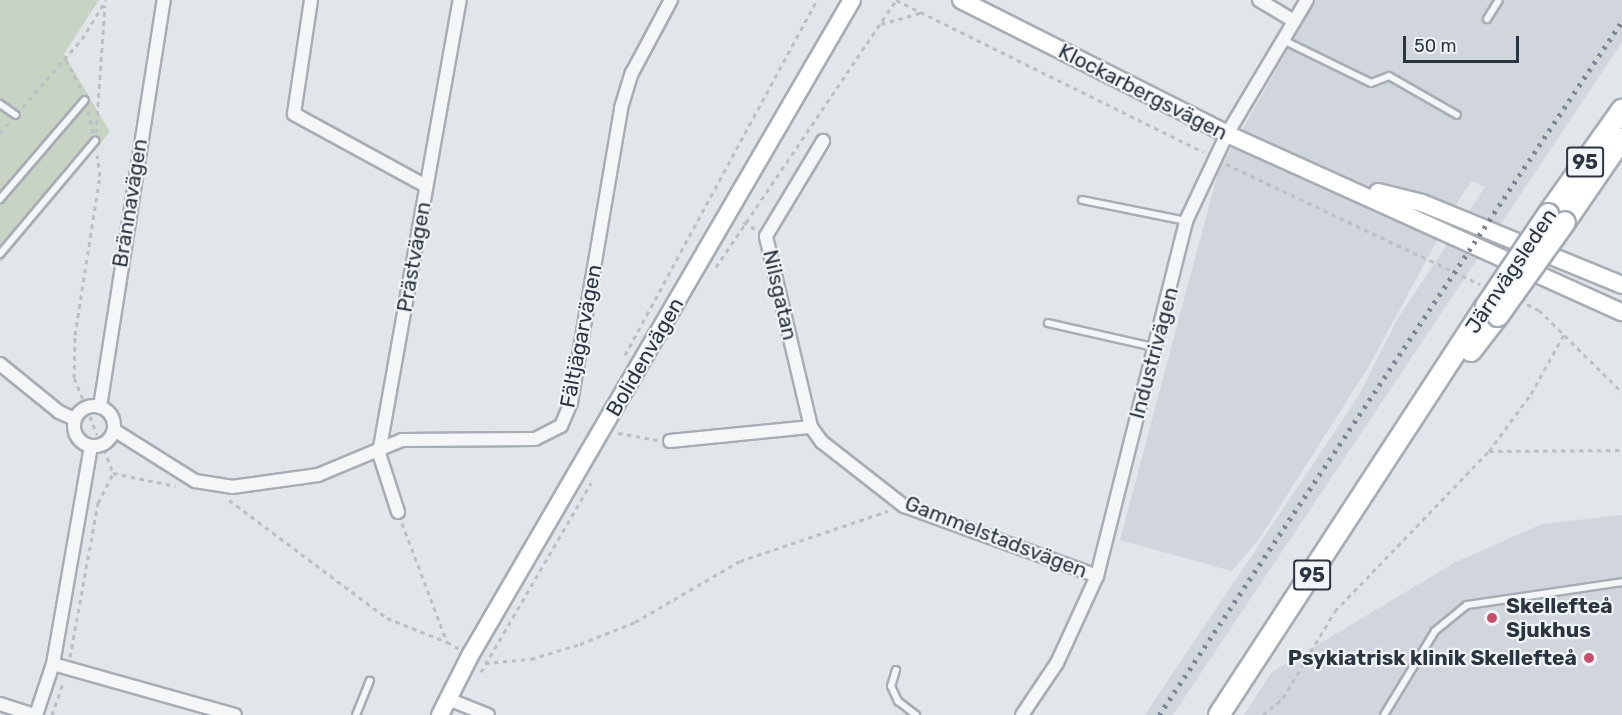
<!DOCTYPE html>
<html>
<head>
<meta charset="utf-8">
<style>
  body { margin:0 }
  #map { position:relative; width:1622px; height:715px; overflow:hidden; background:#e2e6ea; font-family:Rubik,sans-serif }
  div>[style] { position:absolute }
  .built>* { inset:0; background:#d1d5dc }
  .green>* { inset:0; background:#c9d3c4 }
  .path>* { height:3px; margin-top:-1.5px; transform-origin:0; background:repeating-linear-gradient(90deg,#bcc0c5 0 4.5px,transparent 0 9px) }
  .roads { filter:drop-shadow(2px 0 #a7adb4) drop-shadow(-2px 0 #a7adb4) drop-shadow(0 2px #a7adb4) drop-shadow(0 -2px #a7adb4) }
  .lane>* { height:6px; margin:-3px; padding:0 3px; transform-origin:3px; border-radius:3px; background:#f5f6f8 }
  .street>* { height:12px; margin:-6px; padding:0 6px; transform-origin:6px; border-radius:6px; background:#f5f6f8 }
  .street>.ring { margin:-6px; padding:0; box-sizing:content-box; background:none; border:12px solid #f5f6f8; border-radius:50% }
  .secondary>* { height:16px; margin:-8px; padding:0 8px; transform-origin:8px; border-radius:8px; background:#fff }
  .primary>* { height:20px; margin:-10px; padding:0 10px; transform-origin:10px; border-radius:10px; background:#fff }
  .rail>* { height:4.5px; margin-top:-2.25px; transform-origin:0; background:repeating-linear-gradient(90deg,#7d8793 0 3px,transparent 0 9px) }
  .bridges { filter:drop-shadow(2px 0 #a2abb5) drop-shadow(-2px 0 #a2abb5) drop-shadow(0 2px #a2abb5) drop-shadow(0 -2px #a2abb5) }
  .primary-bridge>* { height:20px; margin:-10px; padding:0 10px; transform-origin:10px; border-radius:10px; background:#fff }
  .dots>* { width:16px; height:16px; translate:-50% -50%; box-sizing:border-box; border:3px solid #f2f5f7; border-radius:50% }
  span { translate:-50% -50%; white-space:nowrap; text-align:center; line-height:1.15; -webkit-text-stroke:4.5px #f2f5f7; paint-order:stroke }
  .shield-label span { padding:2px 4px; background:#f2f5f7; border:2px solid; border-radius:4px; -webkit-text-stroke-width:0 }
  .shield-label { font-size:20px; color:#2b3541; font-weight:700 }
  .street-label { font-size:21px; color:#2b3541 }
  .poi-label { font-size:21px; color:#2b3541; font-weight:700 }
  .left { translate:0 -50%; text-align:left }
  .right { translate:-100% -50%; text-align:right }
  .scale { position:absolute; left:1403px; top:36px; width:116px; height:27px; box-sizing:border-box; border:3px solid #2b3541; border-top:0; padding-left:8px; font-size:18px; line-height:21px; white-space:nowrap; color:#2b3541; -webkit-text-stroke:4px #f2f5f7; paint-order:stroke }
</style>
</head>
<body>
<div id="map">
  <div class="built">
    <div style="clip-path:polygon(1316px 0,1622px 0,1622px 42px,1173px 715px,1145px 715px,1358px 397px,1398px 318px,1485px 187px,1472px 181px,1459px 200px,1369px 366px,1259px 539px,1232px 571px,1120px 540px,1218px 172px)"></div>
    <div style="clip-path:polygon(1622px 515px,1622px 715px,1244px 715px,1272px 672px,1454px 563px,1542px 524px)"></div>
  </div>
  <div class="green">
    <div style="clip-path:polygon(0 0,99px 0,64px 54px,110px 132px,0 263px)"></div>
  </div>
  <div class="path">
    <div style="left:896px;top:0;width:343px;rotate:26.3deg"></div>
    <div style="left:881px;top:24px;width:44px;rotate:-15.9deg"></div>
    <div style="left:66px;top:60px;width:34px;rotate:63deg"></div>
    <div style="left:23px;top:107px;width:90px;rotate:-49.1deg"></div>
    <div style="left:82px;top:39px;width:46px;rotate:-58.4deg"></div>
    <div style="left:88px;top:111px;width:23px;rotate:77deg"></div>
    <div style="left:0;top:133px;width:13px;rotate:-48deg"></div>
    <div style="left:96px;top:133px;width:128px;rotate:-86deg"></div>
    <div style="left:1226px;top:164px;width:281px;rotate:25.3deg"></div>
    <div style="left:743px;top:222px;width:14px;rotate:30deg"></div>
    <div style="left:716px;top:267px;width:322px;rotate:-56deg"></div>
    <div style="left:1527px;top:304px;width:13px;rotate:27deg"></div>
    <div style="left:1539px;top:310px;width:117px;rotate:44.7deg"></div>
    <div style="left:625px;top:355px;width:404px;rotate:-61.6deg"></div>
    <div style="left:86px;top:407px;width:31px;rotate:-112deg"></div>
    <div style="left:74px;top:378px;width:43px;rotate:-88.7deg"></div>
    <div style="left:75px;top:335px;width:161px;rotate:-81.1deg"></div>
    <div style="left:100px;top:176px;width:21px;rotate:-98deg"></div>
    <div style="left:90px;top:416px;width:20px;rotate:70deg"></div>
    <div style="left:618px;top:433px;width:40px;rotate:10deg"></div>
    <div style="left:104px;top:449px;width:26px;rotate:69deg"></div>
    <div style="left:113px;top:473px;width:64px;rotate:11.7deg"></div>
    <div style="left:1489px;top:451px;width:133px;rotate:-0.4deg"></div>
    <div style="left:229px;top:500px;width:197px;rotate:36.8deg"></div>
    <div style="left:387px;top:618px;width:65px;rotate:21.8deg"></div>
    <div style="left:402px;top:523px;width:127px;rotate:69.3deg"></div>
    <div style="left:447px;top:642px;width:13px;rotate:29deg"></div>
    <div style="left:70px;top:657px;width:157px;rotate:-79.7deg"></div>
    <div style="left:98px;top:503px;width:34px;rotate:-63deg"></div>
    <div style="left:485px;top:663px;width:46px;rotate:-5deg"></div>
    <div style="left:531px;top:659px;width:51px;rotate:-17deg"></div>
    <div style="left:580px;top:644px;width:59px;rotate:-21.8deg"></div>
    <div style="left:635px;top:622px;width:121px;rotate:-30.2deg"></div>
    <div style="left:740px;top:561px;width:156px;rotate:-18.7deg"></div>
    <div style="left:481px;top:672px;width:219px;rotate:-59.8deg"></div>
    <div style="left:52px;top:715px;width:36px;rotate:-71deg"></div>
    <div style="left:1263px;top:715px;width:26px;rotate:-40deg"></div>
    <div style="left:1283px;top:698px;width:101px;rotate:-59.1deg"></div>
    <div style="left:1335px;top:611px;width:222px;rotate:-46.1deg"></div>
    <div style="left:1489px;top:451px;width:71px;rotate:-53.6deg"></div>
    <div style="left:1531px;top:394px;width:68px;rotate:-61.2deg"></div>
  </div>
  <div class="roads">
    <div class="lane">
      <div style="left:1487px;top:19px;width:22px;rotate:-58deg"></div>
      <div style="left:1283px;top:40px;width:98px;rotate:26deg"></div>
      <div style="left:1371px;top:83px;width:19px;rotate:-21deg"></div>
      <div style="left:1389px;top:76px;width:78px;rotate:29.8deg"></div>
      <div style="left:0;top:104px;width:19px;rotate:35deg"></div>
      <div style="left:0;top:199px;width:130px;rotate:-49.4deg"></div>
      <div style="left:1082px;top:200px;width:106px;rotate:11.4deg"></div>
      <div style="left:0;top:254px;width:148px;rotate:-49.9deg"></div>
      <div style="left:1048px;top:323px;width:109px;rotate:12.8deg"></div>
      <div style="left:896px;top:670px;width:17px;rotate:107deg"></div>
      <div style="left:891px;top:686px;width:17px;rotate:65deg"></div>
      <div style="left:898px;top:701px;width:23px;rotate:38deg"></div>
      <div style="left:356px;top:715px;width:37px;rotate:-68deg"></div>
      <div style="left:1384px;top:715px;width:98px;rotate:-58.7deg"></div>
      <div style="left:1435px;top:631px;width:41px;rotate:-39.1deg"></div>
      <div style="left:1467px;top:605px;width:157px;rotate:-8.4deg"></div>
    </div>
    <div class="street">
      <div style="left:311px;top:0;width:115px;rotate:98.5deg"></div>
      <div style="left:294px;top:114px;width:150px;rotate:28.6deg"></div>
      <div style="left:1259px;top:0;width:41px;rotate:31deg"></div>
      <div style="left:0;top:364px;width:76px;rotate:39.1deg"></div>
      <div style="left:59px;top:412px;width:17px;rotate:24deg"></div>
      <div class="ring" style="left:74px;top:406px;width:28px;height:28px"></div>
      <div style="left:100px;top:407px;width:412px;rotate:-81.1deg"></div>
      <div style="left:811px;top:427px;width:196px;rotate:-103.3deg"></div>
      <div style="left:766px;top:236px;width:111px;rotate:-59deg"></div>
      <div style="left:114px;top:430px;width:96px;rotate:32.2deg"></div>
      <div style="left:195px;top:481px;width:37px;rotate:9deg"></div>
      <div style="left:232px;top:487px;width:87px;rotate:-7.9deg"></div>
      <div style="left:318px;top:475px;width:91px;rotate:-22.6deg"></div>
      <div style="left:402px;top:440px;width:133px;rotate:-0.4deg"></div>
      <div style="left:535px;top:439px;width:29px;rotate:-27deg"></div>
      <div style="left:561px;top:426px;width:26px;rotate:-67deg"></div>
      <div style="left:571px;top:402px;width:298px;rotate:-80.3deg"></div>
      <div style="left:621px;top:108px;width:37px;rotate:-73deg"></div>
      <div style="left:632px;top:73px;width:83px;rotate:-61.9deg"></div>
      <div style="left:670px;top:441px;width:142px;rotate:-5.7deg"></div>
      <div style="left:811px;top:427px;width:19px;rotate:54deg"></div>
      <div style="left:822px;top:442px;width:104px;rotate:38deg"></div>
      <div style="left:904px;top:506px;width:205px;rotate:19.9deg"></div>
      <div style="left:398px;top:512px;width:62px;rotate:-107.9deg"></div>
      <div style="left:379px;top:453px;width:460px;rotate:-79.9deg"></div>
      <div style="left:53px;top:664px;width:189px;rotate:15.7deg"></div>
      <div style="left:448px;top:699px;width:43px;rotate:21.8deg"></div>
      <div style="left:0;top:704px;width:35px;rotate:18deg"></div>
      <div style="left:36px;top:715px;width:54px;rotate:-71.6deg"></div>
      <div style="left:53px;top:664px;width:221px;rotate:-80.1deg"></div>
      <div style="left:1022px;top:715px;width:63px;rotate:-56.1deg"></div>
      <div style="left:1057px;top:663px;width:96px;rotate:-65.3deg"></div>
      <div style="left:1097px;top:576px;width:366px;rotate:-75.9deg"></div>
      <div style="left:1186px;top:221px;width:96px;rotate:-64.8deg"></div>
      <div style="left:1227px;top:134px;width:156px;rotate:-59.2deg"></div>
    </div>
    <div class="secondary">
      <div style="left:961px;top:0;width:298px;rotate:26.7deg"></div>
      <div style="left:1227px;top:134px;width:433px;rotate:24.3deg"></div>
      <div style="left:1378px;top:192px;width:45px;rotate:14deg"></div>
      <div style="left:1422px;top:203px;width:216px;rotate:22.3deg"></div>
      <div style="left:440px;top:715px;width:68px;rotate:-63.1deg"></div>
      <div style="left:471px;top:654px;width:757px;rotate:-59.78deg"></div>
    </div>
    <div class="primary">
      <div style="left:1548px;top:214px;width:128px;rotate:-54.6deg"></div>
      <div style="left:1565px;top:222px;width:101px;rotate:-55.5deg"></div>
      <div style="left:1471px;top:351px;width:44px;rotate:-52.4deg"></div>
      <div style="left:1219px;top:715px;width:488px;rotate:-56.9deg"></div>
    </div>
  </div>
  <div class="rail">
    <div style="left:1159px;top:715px;width:834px;rotate:-56.29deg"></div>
  </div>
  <div class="bridges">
    <div class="primary-bridge">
      <div style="left:1486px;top:306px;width:111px;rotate:-56deg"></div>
      <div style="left:1498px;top:316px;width:115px;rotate:-54.5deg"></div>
    </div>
  </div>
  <div class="dots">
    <div style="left:1492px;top:618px;background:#c6506c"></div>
    <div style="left:1589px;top:658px;background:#c6506c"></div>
  </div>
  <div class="shield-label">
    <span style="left:1585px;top:162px">95</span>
    <span style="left:1312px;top:575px">95</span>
  </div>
  <div class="street-label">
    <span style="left:1143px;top:92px;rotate:27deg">Klockarbergsvägen</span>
    <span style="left:130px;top:203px;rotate:-81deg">Brännavägen</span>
    <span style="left:414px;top:257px;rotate:-80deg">Prästvägen</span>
    <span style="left:1511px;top:271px;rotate:-56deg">Järnvägsleden</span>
    <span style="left:780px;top:295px;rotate:77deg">Nilsgatan</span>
    <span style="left:581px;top:336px;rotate:-79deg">Fältjägarvägen</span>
    <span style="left:1154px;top:353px;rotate:-75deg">Industrivägen</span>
    <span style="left:645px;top:357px;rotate:-60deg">Bolidenvägen</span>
    <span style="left:996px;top:537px;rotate:21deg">Gammelstadsvägen</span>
  </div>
  <div class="poi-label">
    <span class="left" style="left:1506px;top:618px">Skellefteå<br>Sjukhus</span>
    <span class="right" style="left:1577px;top:658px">Psykiatrisk klinik Skellefteå</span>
  </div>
  <div class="scale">50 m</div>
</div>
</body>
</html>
